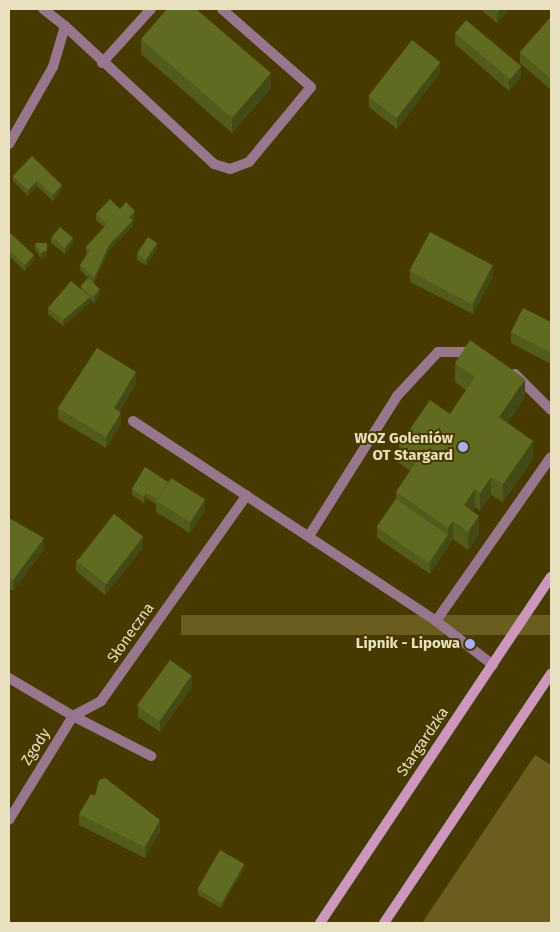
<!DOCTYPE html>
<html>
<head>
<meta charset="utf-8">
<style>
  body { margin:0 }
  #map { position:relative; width:560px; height:932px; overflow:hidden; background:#463a00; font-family:"Fira Sans",sans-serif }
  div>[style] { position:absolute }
  .green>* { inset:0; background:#6a5d1f; transform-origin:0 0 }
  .lane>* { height:10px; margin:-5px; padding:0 5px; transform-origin:5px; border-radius:5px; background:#98768e }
  .street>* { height:10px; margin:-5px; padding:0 5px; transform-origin:5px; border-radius:5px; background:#98768e }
  .secondary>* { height:10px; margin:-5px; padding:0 5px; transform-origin:5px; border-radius:5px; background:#cc96bd }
  .wall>* { inset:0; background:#535b1c }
  .shaded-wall>* { inset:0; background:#434a16 }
  .building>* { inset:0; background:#606a20; transform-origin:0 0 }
  .dots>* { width:14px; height:14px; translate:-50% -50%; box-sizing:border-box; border:2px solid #463a00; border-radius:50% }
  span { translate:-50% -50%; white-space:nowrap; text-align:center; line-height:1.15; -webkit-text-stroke:4px #463a00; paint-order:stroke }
  .poi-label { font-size:15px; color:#e8e0be; font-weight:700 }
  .right { translate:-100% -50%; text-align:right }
  .street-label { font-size:15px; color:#e8e0be }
  .frame { position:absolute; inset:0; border:10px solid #e8e0be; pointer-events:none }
</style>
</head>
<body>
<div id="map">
  <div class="green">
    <div style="left:551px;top:615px;width:20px;height:370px;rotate:90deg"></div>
    <div style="clip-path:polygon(535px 755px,551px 765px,551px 923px,422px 923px)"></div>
  </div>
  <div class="lane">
    <div style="left:65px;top:26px;width:203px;rotate:42.8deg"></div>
    <div style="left:214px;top:164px;width:17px;rotate:17deg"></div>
    <div style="left:230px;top:169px;width:20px;rotate:-20deg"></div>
    <div style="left:249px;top:162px;width:97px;rotate:-50.4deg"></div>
    <div style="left:311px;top:87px;width:118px;rotate:-138.8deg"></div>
    <div style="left:102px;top:63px;width:73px;rotate:-47.8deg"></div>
    <div style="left:515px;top:374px;width:51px;rotate:45deg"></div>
    <div style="left:133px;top:421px;width:363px;rotate:33.4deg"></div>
    <div style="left:436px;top:621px;width:72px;rotate:37.7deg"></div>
    <div style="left:309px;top:536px;width:165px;rotate:-57.8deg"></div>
    <div style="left:397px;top:396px;width:60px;rotate:-47deg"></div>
    <div style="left:438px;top:352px;width:37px"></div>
    <div style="left:436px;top:621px;width:200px;rotate:-55deg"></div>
    <div style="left:73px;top:716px;width:88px;rotate:27.1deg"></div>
  </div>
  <div class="street">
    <div style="left:9px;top:144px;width:89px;rotate:-60.3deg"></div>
    <div style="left:53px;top:67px;width:43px;rotate:-73.7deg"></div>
    <div style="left:65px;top:26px;width:28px;rotate:-142deg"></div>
    <div style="left:9px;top:678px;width:74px;rotate:30.7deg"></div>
    <div style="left:73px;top:716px;width:32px;rotate:-28deg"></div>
    <div style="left:101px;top:701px;width:252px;rotate:-54.7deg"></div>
    <div style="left:9px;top:820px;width:122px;rotate:-58.4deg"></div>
  </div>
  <div class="secondary">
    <div style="left:320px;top:923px;width:416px;rotate:-56.3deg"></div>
    <div style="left:384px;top:923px;width:300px;rotate:-56.2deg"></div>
  </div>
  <div class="wall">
    <div style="clip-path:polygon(480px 9px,509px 9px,497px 23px)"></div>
    <div style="clip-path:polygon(551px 17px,551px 90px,520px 63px,520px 52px)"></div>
    <div style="clip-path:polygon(455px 33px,521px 77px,509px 91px,455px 44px)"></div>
    <div style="clip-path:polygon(141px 39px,271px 88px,232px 133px,141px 54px)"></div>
    <div style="clip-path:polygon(440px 73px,397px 129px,369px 107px,369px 96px)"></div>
    <div style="clip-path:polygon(32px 156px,62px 191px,53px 201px,37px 186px,28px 196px,13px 181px,13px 176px)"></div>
    <div style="clip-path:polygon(120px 209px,135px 217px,133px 220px,133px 226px,109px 251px,94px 283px,100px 295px,94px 303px,90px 299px,90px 303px,63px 326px,48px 314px,48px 308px,81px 290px,81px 287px,90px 280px,80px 270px,80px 265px,87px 254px,86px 253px,86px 247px,104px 227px,96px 220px,96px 214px)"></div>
    <div style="clip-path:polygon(9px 232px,34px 260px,25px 271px,9px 256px)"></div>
    <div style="clip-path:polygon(51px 237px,73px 244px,65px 254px,51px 243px)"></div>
    <div style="clip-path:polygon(35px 243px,47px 256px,41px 259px,35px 249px)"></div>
    <div style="clip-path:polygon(157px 249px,146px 265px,137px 260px,137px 254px)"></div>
    <div style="clip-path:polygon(410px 271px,493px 276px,473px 314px,410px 282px)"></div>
    <div style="clip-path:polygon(551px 322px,551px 364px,511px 343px,511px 332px)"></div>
    <div style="clip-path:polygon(455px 363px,525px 397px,507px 423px,533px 459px,503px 502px,491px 495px,480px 511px,475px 507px,472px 511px,479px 534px,468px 550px,453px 539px,430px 574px,377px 538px,377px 527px,396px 499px,396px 492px,410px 471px,399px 463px,399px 445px,450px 414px,466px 390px,455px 382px)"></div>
    <div style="clip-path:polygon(136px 383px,119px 412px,121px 424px,106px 448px,58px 419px,58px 408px)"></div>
    <div style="clip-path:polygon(145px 467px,205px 510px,190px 533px,156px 512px,156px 504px,146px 498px,144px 503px,132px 495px,132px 489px)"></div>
    <div style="clip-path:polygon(9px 519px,44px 549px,13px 591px,9px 588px)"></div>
    <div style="clip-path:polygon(143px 548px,105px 595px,76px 571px,76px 560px)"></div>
    <div style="clip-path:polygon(192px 687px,160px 732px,138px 717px,138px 706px)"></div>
    <div style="clip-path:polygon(79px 814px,160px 831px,145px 858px,79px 825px)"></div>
    <div style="clip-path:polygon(244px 869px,221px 908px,198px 895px,198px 889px)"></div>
  </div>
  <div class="shaded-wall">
    <div style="clip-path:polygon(500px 9px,509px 9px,497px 23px,497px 12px)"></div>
    <div style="clip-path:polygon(440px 62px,440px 73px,397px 129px,397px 118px)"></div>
    <div style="clip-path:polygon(521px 66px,521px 77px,509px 91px,509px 80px)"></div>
    <div style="clip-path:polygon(271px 73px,271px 88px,232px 133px,232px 118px)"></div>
    <div style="clip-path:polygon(37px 181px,37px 186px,28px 196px,28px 190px)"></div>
    <div style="clip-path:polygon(62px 185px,62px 191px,53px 201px,53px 195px)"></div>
    <div style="clip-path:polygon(135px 211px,135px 217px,129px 223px,129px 218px)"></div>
    <div style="clip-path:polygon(133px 220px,133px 226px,109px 251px,94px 284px,94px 278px,109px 245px)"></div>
    <div style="clip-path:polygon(73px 238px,73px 244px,65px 254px,65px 248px)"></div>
    <div style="clip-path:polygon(157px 243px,157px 249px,146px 265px,146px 260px)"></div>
    <div style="clip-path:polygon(47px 250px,47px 256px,41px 259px,41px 253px)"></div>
    <div style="clip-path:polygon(34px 255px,34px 260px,25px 271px,25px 265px)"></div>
    <div style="clip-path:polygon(493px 265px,493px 276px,473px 314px,473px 303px)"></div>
    <div style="clip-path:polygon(100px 289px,100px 295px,94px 303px,94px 297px)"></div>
    <div style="clip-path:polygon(90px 297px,90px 303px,63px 326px,63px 320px)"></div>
    <div style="clip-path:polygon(136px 372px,136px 383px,114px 419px,114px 408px)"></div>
    <div style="clip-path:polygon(525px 379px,525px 397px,499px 435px,499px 417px)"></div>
    <div style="clip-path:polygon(121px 413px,121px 424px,106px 448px,106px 437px)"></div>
    <div style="clip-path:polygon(533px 441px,533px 459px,503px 502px,503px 484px)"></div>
    <div style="clip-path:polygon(491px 477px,491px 495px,480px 511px,480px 493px)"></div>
    <div style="clip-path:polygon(475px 489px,475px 507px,464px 523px,464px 505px)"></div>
    <div style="clip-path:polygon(146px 493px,146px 498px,144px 503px,144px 497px)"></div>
    <div style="clip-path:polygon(205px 499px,205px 510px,190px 533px,190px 522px)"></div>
    <div style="clip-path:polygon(479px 516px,479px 534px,468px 550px,468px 532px)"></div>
    <div style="clip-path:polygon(453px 521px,453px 539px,430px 574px,430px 563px,448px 535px,448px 528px)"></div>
    <div style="clip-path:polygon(143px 537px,143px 548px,105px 595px,105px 584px)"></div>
    <div style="clip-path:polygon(44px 538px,44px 549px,13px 591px,13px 580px)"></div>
    <div style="clip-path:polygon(192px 676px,192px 687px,160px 732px,160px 721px)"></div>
    <div style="clip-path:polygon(160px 820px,160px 831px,145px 858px,145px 847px)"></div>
    <div style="clip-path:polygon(244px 864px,244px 869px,221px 908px,221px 902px)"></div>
  </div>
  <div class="building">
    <div style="clip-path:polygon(167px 9px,196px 9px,271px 73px,232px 118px,141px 39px)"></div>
    <div style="clip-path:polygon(493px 9px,500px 9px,497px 12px)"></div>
    <div style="clip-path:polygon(551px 17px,551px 79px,520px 52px)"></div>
    <div style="left:466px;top:20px;width:72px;height:17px;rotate:40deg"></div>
    <div style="left:412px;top:40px;width:36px;height:71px;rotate:38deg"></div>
    <div style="clip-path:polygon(32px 156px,62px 185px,53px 195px,37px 181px,28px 190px,13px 176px)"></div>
    <div style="clip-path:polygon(110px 199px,120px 209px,126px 202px,135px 211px,129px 218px,133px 220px,109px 245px,94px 278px,80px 265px,90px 251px,86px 247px,107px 224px,96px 214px)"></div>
    <div style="left:60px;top:227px;width:17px;height:13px;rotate:40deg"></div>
    <div style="clip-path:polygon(9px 232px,34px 255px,25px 265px,9px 250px)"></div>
    <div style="left:430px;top:232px;width:71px;height:44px;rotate:28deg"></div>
    <div style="left:148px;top:237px;width:11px;height:20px;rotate:34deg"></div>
    <div style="clip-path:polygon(35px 243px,47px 243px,47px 250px,41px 253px)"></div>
    <div style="left:88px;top:278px;width:16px;height:11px;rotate:43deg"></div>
    <div style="clip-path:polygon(71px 281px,90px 297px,63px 320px,48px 308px)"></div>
    <div style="clip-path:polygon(523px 308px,551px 322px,551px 353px,511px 332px)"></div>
    <div style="clip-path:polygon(470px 340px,525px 379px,499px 417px,533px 441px,503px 484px,491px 477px,480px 493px,475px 489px,464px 505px,479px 516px,468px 532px,453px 521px,448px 528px,396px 492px,418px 459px,399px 445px,430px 400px,450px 414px,475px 377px,455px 363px)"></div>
    <div style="clip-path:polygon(97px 348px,136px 372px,114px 408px,121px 413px,106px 437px,58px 408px)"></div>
    <div style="clip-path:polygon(145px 467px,168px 482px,157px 499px,146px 493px,144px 497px,132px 489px)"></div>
    <div style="left:171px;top:478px;width:40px;height:27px;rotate:32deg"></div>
    <div style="left:396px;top:499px;width:63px;height:34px;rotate:35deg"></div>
    <div style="left:114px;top:514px;width:37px;height:60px;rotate:38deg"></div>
    <div style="clip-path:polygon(9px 518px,44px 538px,13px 580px,9px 577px)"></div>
    <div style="left:170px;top:660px;width:27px;height:56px;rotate:36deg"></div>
    <div style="clip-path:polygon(105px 778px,160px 820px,145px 847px,79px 814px,91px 794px,95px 796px,99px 780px)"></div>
    <div style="left:220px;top:850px;width:28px;height:45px;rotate:30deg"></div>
  </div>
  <div class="dots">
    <div style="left:463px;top:447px;background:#a5b1fc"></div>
    <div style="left:470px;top:644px;background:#a5b1fc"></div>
  </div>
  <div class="poi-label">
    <span class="right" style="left:453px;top:447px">WOZ Goleniów<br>OT Stargard</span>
    <span class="right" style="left:460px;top:644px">Lipnik - Lipowa</span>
  </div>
  <div class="street-label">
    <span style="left:131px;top:633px;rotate:-55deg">Słoneczna</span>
    <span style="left:423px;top:742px;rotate:-56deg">Stargardzka</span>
    <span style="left:36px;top:747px;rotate:-58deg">Zgody</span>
  </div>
  <div class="frame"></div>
</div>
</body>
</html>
